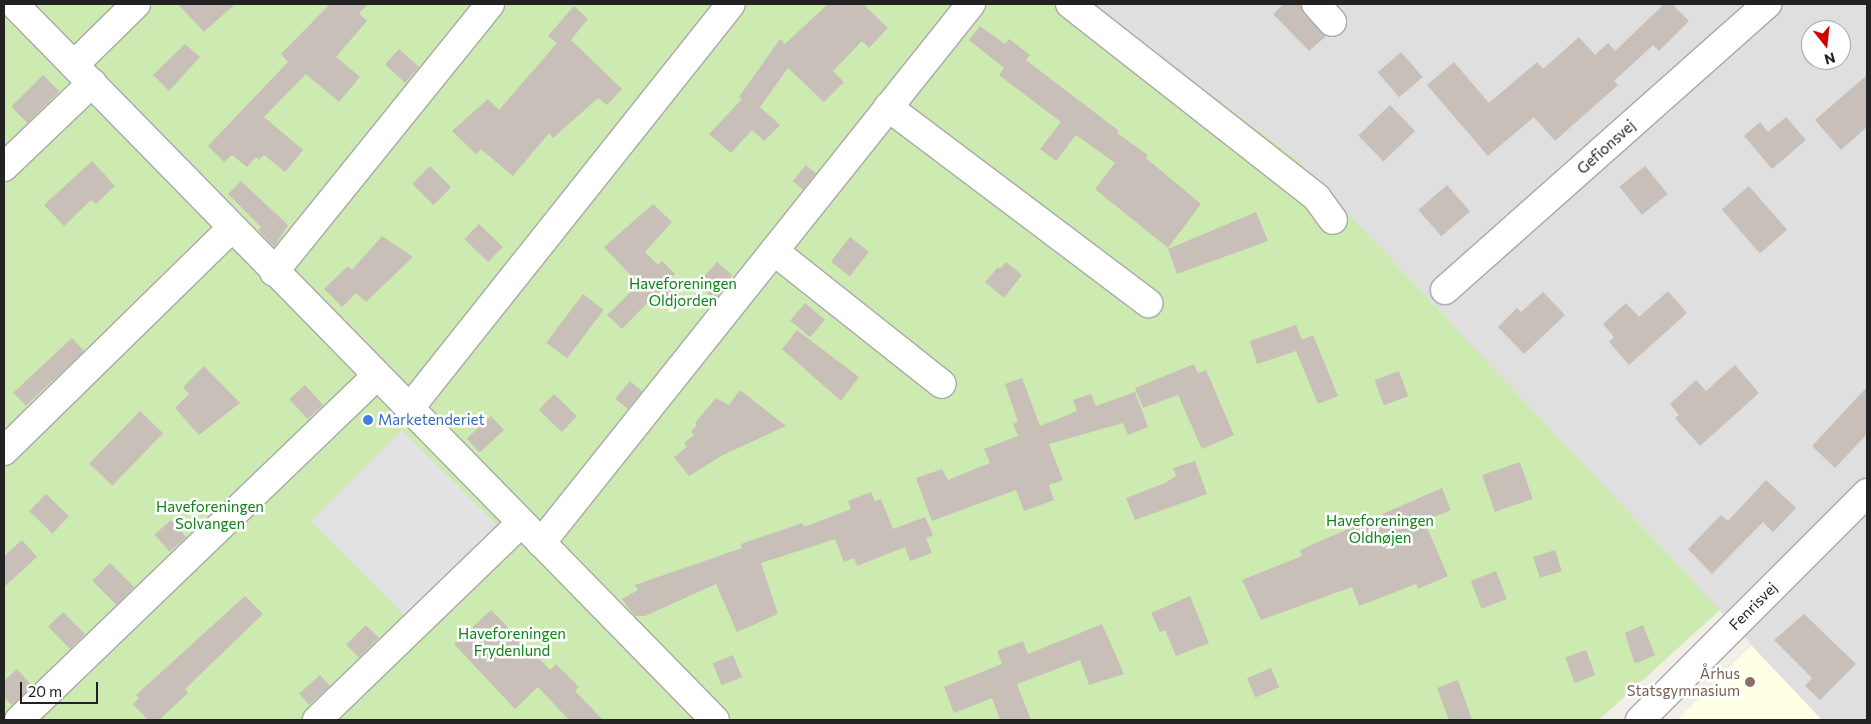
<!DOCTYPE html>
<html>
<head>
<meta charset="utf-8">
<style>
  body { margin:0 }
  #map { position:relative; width:1871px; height:724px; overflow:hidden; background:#f2efe9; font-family:Commissioner,sans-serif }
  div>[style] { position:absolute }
  .residential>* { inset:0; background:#e0dfdf }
  .education>* { inset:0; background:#ffffe5 }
  .grass>* { inset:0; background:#cdebb0 }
  .parking>* { inset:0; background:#e2e2e2; transform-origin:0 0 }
  .building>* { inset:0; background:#c7bfb8; transform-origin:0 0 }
  .roads { filter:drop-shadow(1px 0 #a9a9a9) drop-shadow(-1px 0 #a9a9a9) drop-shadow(0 1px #a9a9a9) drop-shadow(0 -1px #a9a9a9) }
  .minor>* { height:28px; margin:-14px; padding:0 14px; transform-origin:14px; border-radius:14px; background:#fff }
  .dots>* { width:14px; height:14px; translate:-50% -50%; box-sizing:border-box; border:2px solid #fff; border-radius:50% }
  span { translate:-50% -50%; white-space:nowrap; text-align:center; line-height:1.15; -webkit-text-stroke:5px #fff; paint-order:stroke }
  .street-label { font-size:15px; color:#222 }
  .park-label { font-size:15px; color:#0c8416 }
  .shop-label { font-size:15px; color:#366cbe }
  .left { translate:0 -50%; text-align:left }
  .education-label { font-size:15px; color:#785e54 }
  .right { translate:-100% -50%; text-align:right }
  .frame { position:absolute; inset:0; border:5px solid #222; pointer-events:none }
  .north { position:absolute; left:1801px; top:20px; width:50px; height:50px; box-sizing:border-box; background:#fff; border:1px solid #a7a7a7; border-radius:50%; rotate:164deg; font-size:14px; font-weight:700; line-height:20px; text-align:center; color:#222 }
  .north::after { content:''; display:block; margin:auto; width:18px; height:22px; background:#d40000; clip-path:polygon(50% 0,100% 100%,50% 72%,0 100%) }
  .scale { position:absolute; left:20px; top:682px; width:78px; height:22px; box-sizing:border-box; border:2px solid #222; border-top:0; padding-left:6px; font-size:15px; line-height:18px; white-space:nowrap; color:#222; -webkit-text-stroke:4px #fff; paint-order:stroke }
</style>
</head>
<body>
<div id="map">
  <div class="residential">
    <div style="clip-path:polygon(evenodd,1090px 4px,1867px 4px,1867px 720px,1677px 720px,1751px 644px,1297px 159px,1090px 4px,1811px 30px,1841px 30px,1841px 60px,1811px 60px,1811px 30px)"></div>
  </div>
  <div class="education">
    <div style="clip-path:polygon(1751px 645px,1822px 720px,1677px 720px)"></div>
  </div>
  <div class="grass">
    <div style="clip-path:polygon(4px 4px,1090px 4px,1297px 159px,1720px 610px,1599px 720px,4px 720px)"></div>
  </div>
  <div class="parking">
    <div style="left:402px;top:430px;width:139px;height:129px;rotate:45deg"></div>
  </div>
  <div class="building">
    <div style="clip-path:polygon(178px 4px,235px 4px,204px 32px)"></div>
    <div style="clip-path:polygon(330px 4px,368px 4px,359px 13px,367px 21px,336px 57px,360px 77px,339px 102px,306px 74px,264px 117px,303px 150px,285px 172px,264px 155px,259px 160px,256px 157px,247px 167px,232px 155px,224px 162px,208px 146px,288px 62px,281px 54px)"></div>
    <div style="clip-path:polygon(828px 4px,863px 4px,888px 28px,869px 48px,862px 41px,833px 71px,844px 82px,824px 102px,788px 68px,760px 107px,780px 125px,764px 141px,752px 130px,731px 153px,709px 134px,742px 99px,739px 97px,780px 39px,785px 44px)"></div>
    <div style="clip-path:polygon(1284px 4px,1301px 4px,1304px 14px,1326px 36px,1309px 51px,1273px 14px)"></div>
    <div style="clip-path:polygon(1664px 4px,1672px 4px,1689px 21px,1659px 51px,1653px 45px,1614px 81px,1618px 85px,1555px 141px,1534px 117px,1488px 156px,1427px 85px,1454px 62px,1489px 103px,1537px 62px,1543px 69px,1579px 37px,1595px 55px,1608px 43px,1615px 51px)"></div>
    <div style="clip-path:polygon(574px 6px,588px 19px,571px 40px,622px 89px,607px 105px,598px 98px,553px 138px,549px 133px,513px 176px,481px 149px,476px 154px,452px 131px,488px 99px,499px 110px,557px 43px,548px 36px)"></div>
    <div style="clip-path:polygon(980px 26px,1005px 44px,1009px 39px,1030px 55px,1026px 60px,1119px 131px,1117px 133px,1148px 155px,1146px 158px,1201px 204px,1168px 248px,1095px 189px,1115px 163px,1076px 135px,1056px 161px,1040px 149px,1061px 122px,999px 75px,1004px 68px,969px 40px)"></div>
    <div style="clip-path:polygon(185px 44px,200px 57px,169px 91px,153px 75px)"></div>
    <div style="left:399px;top:49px;width:27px;height:21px;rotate:42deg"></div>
    <div style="left:1401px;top:52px;width:33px;height:31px;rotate:49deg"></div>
    <div style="left:43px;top:75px;width:23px;height:45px;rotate:45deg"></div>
    <div style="clip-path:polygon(1867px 75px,1867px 127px,1841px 150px,1815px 120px)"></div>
    <div style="left:1390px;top:105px;width:36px;height:44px;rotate:46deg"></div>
    <div style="clip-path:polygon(1786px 117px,1806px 140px,1772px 169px,1744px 136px,1760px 122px,1768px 132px)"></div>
    <div style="clip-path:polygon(92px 161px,115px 186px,96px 204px,91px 200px,64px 226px,44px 205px)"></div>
    <div style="left:806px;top:165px;width:13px;height:21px;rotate:39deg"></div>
    <div style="left:430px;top:166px;width:30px;height:25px;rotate:45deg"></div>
    <div style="left:1645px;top:166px;width:36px;height:33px;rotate:51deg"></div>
    <div style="clip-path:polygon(241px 181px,288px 225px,274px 247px,258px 230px,261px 227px,228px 194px)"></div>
    <div style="left:1447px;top:185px;width:35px;height:38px;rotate:49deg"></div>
    <div style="left:1749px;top:186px;width:58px;height:36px;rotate:49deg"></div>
    <div style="clip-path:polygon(653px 204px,672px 222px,645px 252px,658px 265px,662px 261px,675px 274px,671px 277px,682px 288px,665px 305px,655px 295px,622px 329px,607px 315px,639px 284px,604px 247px)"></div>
    <div style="clip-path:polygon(1256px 212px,1268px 241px,1177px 274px,1168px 249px)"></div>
    <div style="left:479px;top:224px;width:33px;height:21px;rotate:44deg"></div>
    <div style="clip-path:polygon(382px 236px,413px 257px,366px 302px,356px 293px,342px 307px,324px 289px,348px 266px,352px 270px)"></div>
    <div style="left:850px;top:237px;width:24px;height:31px;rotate:38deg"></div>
    <div style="clip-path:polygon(717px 262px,732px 275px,715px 300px,697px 284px)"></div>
    <div style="clip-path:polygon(1006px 262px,1022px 275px,1004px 298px,985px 282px,998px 267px,1000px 269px)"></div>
    <div style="clip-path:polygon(1668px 291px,1687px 313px,1629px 365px,1609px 342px,1614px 337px,1603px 324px,1626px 303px,1639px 317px)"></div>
    <div style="clip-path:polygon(1543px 292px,1565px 315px,1524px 354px,1498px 327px,1517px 308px,1521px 312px)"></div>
    <div style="left:583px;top:294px;width:26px;height:61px;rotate:37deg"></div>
    <div style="left:805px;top:303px;width:26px;height:23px;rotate:40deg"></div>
    <div style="clip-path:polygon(1296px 325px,1302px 340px,1313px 335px,1338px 396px,1318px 404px,1296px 351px,1257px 364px,1250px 341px)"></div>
    <div style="clip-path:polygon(797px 330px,859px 377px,841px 401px,782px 349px)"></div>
    <div style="left:72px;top:338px;width:18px;height:80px;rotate:47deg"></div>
    <div style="clip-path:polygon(1194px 364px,1198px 373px,1206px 370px,1234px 435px,1202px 449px,1178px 395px,1143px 408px,1135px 388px)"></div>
    <div style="clip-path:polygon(1735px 365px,1759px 393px,1700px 446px,1675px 418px,1679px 415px,1670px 404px,1696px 380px,1706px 391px)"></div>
    <div style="clip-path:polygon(204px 366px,240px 403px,199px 435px,175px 408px,189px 394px,183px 387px)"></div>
    <div style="left:1399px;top:371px;width:27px;height:26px;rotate:70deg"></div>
    <div style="clip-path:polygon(1022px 378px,1040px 426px,1077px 411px,1073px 400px,1091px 394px,1096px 406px,1135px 392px,1148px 427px,1128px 435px,1123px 423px,1049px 444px,1063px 480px,1049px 485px,1054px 500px,1024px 511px,1016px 490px,932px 521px,916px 478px,942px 469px,948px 480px,990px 463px,984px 449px,1018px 436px,1013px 424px,1018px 422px,1005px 384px)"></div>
    <div style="left:630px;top:381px;width:16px;height:23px;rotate:40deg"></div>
    <div style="left:305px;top:385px;width:27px;height:21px;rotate:48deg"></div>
    <div style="clip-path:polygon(1867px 387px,1867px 434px,1835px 468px,1812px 446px)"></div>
    <div style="clip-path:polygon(740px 390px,786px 426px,723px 455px,689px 476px,674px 457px,687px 447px,684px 443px,694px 435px,691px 431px,697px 425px,695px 423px,716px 398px,729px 405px)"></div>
    <div style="left:554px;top:394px;width:32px;height:22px;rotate:44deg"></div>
    <div style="left:140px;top:411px;width:32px;height:73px;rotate:44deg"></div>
    <div style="left:491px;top:416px;width:19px;height:33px;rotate:47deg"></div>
    <div style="clip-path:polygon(1195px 461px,1207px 494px,1135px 520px,1126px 498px,1165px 483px,1176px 476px,1173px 468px)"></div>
    <div style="left:1520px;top:462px;width:39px;height:40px;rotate:71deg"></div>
    <div style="clip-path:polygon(1766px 480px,1796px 508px,1773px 532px,1763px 522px,1712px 574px,1688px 549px,1721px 515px,1728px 521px)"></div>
    <div style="clip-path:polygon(1442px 488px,1451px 510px,1424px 521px,1448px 576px,1418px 589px,1416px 584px,1359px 606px,1352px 587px,1261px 620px,1242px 580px,1302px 556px,1300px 550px)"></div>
    <div style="clip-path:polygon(871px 492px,875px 501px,881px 499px,893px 529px,925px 517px,933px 535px,926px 538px,932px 553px,910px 561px,905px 547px,857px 566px,854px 558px,844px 562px,835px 539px,761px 563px,778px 614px,737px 632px,716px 584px,645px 616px,635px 616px,622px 599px,638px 590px,635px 585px,742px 548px,741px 544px,802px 523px,804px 527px,851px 509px,848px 501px)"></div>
    <div style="left:46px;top:494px;width:32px;height:24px;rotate:44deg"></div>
    <div style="left:171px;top:520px;width:23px;height:22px;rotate:49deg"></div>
    <div style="clip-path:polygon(22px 540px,37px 557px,4px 587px,4px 556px)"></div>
    <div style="left:1555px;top:550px;width:22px;height:23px;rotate:72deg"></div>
    <div style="left:110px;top:563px;width:34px;height:25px;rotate:45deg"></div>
    <div style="left:1496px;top:571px;width:30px;height:27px;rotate:69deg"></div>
    <div style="clip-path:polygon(245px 596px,263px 614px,185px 689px,188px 693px,159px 720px,148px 720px,133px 704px,139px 698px,136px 695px)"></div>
    <div style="clip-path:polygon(1190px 596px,1209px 643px,1176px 656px,1165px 630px,1160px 632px,1151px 613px)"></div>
    <div style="clip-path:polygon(491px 610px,550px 670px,556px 664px,579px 687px,575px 691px,603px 720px,569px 720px,538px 687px,515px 709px,454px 644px)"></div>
    <div style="left:63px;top:612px;width:31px;height:21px;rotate:45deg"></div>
    <div style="clip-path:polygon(1804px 614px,1856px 664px,1820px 700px,1805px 686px,1812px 678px,1774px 640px)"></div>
    <div style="clip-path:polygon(1102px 624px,1124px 674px,1089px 685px,1080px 660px,1017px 684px,1031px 720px,1000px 720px,992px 698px,954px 713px,944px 687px,1002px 664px,997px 651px,1023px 641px,1028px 654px)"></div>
    <div style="left:366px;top:625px;width:18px;height:28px;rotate:45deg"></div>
    <div style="clip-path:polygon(1643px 625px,1655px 655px,1637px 663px,1634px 662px,1625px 633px)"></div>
    <div style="left:1586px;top:650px;width:27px;height:22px;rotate:70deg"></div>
    <div style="left:733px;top:655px;width:24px;height:22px;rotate:68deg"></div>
    <div style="left:1271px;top:668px;width:21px;height:26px;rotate:67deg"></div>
    <div style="clip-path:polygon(17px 669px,32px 686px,12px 705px,4px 697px,4px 681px)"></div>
    <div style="left:320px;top:675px;width:15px;height:28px;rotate:48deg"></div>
    <div style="clip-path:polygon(1458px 680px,1472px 720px,1449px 720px,1437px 688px)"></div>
  </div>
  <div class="roads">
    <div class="minor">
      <div style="left:14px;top:4px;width:1002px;rotate:45.61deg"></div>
      <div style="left:1070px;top:4px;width:314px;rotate:38.1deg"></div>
      <div style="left:1317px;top:198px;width:27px;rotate:54deg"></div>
      <div style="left:1316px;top:4px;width:24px;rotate:48deg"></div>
      <div style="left:74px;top:65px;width:87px;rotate:-44.5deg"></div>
      <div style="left:888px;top:107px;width:326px;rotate:37deg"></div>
      <div style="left:4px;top:167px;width:122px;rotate:-43.7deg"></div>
      <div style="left:774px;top:251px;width:214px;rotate:38.4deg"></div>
      <div style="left:274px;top:272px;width:344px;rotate:-51.1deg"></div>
      <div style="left:1445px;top:290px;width:431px;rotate:-41.6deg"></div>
      <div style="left:409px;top:409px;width:517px;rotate:-51.51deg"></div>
      <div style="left:4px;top:451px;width:318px;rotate:-44.4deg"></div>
      <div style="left:541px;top:543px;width:690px;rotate:-51.42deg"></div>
      <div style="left:19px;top:720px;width:497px;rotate:-43.9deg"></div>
      <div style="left:317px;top:720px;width:282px;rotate:-44deg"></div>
      <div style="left:1640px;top:720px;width:321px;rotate:-45deg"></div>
    </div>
  </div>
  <div class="dots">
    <div style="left:368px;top:420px;background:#3f7fe0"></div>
    <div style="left:1750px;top:682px;background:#8d6e63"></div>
  </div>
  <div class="street-label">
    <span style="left:1606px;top:147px;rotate:-42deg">Gefionsvej</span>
    <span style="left:1753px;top:606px;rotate:-45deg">Fenrisvej</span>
  </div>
  <div class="park-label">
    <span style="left:683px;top:292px">Haveforeningen<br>Oldjorden</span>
    <span style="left:210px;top:515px">Haveforeningen<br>Solvangen</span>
    <span style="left:1380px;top:529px">Haveforeningen<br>Oldhøjen</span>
    <span style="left:512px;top:642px">Haveforeningen<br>Frydenlund</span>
  </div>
  <div class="shop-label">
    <span class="left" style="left:378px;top:420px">Marketenderiet</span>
  </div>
  <div class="education-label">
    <span class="right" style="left:1740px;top:682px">Århus<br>Statsgymnasium</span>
  </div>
  <div class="frame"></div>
  <div class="north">N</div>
  <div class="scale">20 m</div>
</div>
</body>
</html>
